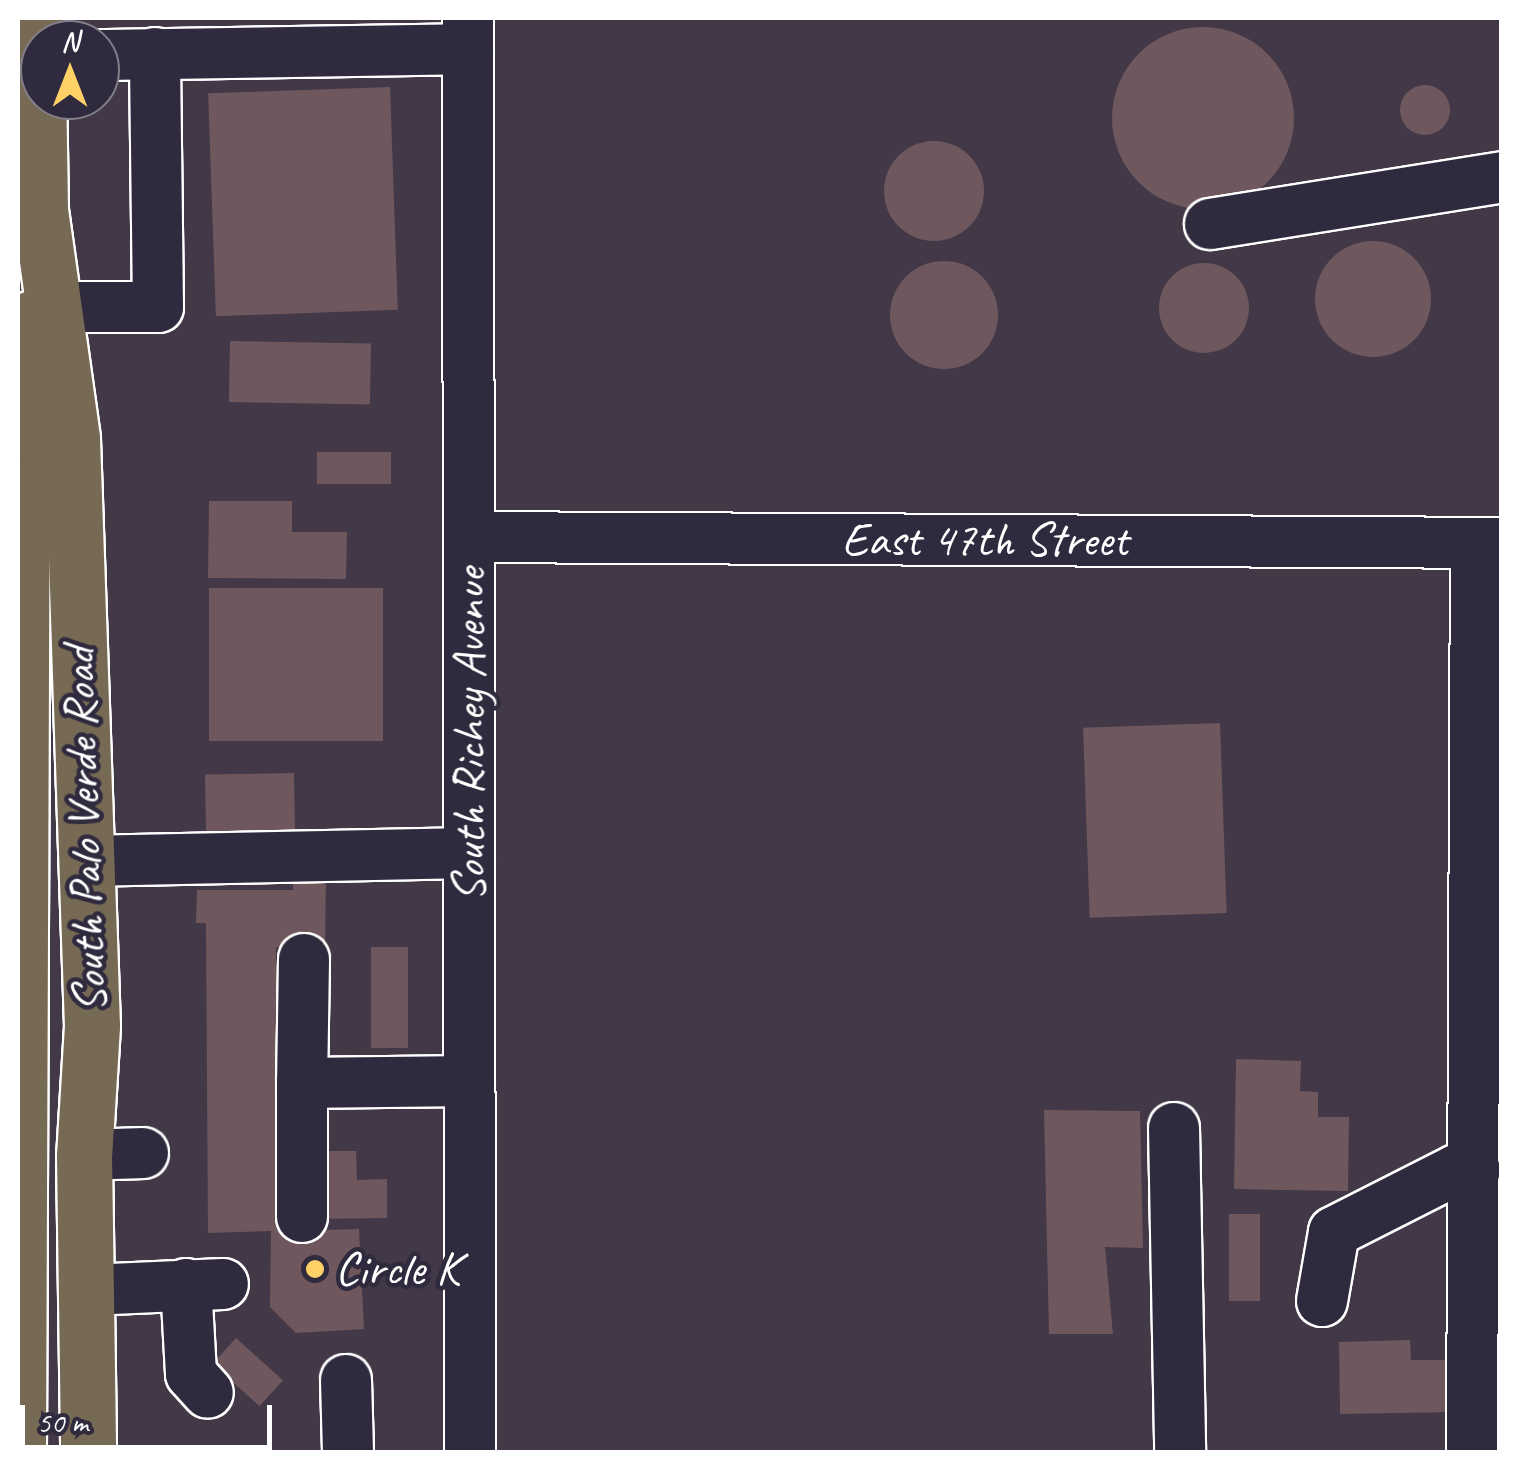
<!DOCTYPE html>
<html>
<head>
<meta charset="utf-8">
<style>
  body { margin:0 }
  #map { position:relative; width:1519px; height:1470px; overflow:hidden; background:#423847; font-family:Caveat,sans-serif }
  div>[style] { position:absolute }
  .building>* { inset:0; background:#6e585d; transform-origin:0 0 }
  .round { border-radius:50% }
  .roads { filter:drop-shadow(2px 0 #fff) drop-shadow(-2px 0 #fff) drop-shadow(0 2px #fff) drop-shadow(0 -2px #fff) }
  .minor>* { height:50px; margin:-25px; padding:0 25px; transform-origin:25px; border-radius:25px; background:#2f2a3d }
  .major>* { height:55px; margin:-27.5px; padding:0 27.5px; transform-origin:27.5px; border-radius:27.5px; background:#776a54 }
  .dots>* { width:28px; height:28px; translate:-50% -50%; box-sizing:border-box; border:5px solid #2f2a3d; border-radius:50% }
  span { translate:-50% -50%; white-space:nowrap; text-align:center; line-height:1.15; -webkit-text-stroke:9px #2f2a3d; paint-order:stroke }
  .street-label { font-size:48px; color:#fff }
  .poi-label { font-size:48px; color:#fff }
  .left { translate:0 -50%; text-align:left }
  .frame { position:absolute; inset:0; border:20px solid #fff; pointer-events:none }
  .north { position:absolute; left:20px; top:20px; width:100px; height:100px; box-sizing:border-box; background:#2f2a3d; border:2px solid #827f8b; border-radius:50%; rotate:0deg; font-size:28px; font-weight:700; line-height:40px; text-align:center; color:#fff }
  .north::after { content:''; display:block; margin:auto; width:35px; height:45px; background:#ffd166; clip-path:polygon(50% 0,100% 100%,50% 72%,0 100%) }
  .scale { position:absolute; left:20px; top:1405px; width:252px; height:45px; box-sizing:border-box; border:5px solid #fff; border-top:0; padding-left:12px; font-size:30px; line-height:35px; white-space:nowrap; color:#fff; -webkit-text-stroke:8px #2f2a3d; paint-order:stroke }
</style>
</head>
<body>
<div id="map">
  <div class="building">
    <div class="round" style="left:1112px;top:27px;width:182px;height:182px"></div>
    <div class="round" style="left:1400px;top:85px;width:50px;height:50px"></div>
    <div style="left:390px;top:87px;width:223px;height:182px;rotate:88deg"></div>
    <div class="round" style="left:884px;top:141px;width:100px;height:100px"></div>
    <div class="round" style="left:1315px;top:241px;width:116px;height:116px"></div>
    <div class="round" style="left:890px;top:261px;width:108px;height:108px"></div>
    <div class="round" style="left:1159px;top:263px;width:90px;height:90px"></div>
    <div style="left:230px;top:341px;width:141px;height:61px;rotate:1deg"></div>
    <div style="left:317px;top:452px;width:74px;height:32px"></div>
    <div style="clip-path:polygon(209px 501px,292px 501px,292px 532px,347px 532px,346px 579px,208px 578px)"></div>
    <div style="left:383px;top:588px;width:153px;height:174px;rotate:90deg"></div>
    <div style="left:1220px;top:723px;width:190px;height:137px;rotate:88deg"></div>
    <div style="left:294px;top:773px;width:57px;height:89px;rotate:89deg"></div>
    <div style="clip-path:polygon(293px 876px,326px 876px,325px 947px,276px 947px,276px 964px,284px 962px,286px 1231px,359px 1229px,364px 1329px,296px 1333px,270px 1307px,271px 1231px,208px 1233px,206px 923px,196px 923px,197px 890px,293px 890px)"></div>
    <div style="left:371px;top:947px;width:37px;height:101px"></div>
    <div style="clip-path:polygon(1236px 1059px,1301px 1061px,1300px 1091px,1318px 1092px,1318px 1117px,1349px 1117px,1348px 1191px,1234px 1189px)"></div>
    <div style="clip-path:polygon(1044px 1110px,1140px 1111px,1143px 1248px,1105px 1247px,1113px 1334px,1049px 1334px)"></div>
    <div style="clip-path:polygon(320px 1151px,356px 1151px,357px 1180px,387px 1179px,387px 1218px,308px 1219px)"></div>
    <div style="left:1229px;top:1214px;width:31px;height:87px"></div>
    <div style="left:236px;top:1338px;width:63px;height:35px;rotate:42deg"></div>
    <div style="clip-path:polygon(1410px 1340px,1411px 1360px,1456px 1360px,1458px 1412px,1340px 1414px,1339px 1342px)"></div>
  </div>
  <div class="roads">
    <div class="minor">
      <div style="left:468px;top:18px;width:1434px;rotate:89.92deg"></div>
      <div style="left:100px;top:55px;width:368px;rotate:-0.9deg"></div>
      <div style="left:1210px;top:224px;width:296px;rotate:-9.1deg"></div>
      <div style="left:49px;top:307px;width:109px"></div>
      <div style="left:158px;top:307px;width:254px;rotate:-90.7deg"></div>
      <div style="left:469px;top:537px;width:1033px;rotate:0.33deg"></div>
      <div style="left:85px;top:861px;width:384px;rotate:-1.2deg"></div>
      <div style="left:304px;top:959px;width:124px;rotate:90.9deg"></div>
      <div style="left:302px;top:1083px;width:167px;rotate:-0.7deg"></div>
      <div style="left:302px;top:1083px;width:134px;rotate:90deg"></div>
      <div style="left:1174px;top:1128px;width:324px;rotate:88.9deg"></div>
      <div style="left:84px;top:1155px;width:59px;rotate:-1.9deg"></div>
      <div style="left:186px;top:1284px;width:90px;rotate:86.8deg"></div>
      <div style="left:191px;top:1374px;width:25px;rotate:48deg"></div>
      <div style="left:89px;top:1290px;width:134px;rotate:-2.6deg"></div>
      <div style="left:1322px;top:1301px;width:70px;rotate:-80.1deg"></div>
      <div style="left:1334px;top:1232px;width:137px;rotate:-26.9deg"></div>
      <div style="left:1456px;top:1170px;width:19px"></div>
      <div style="left:346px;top:1380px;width:72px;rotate:88.4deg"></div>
      <div style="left:1472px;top:1452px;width:908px;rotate:-89.75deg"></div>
    </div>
    <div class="major">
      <div style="left:37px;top:18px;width:192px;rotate:89.1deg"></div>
      <div style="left:40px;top:210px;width:231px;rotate:82deg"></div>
      <div style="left:72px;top:439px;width:587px;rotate:88.05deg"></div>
      <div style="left:92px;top:1026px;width:129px;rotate:93.5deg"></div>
      <div style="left:84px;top:1155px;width:297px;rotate:89.2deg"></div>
      <div style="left:18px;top:1452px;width:1019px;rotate:-89.78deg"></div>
      <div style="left:22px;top:433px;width:115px;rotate:-85.5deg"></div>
    </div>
  </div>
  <div class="dots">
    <div style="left:315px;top:1269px;background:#ffd166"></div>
  </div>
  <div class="street-label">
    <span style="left:985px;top:540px">East 47th Street</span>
    <span style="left:469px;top:735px;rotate:-90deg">South Richey Avenue</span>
    <span style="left:84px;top:830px;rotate:-92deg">South Palo Verde Road</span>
  </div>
  <div class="poi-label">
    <span class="left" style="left:335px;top:1269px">Circle K</span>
  </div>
  <div class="frame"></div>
  <div class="north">N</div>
  <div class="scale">50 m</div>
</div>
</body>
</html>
